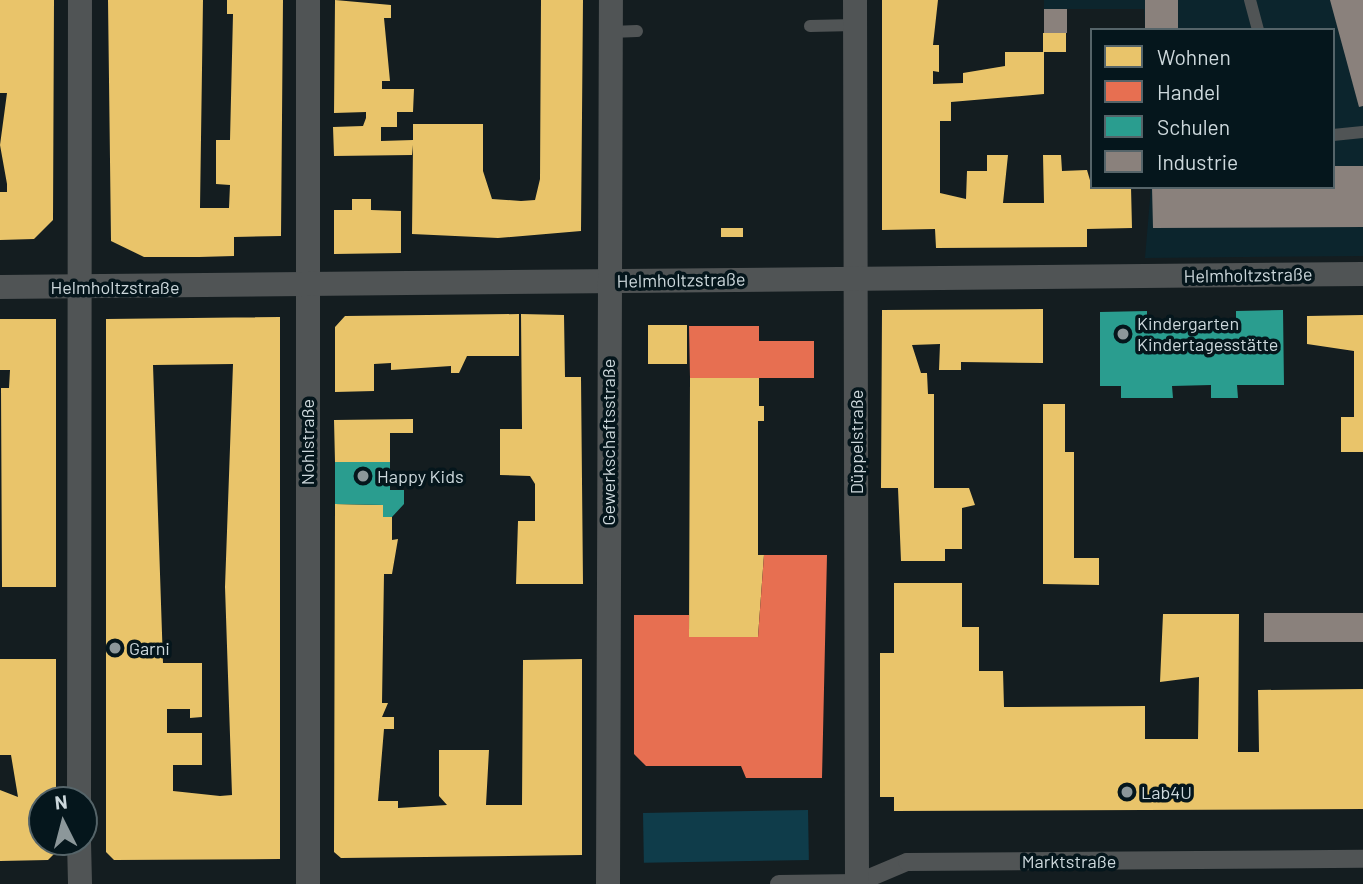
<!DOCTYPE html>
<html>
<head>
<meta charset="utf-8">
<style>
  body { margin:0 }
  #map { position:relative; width:1363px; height:884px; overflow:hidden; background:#141d20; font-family:Barlow,sans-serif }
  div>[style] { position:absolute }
  .built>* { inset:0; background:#0c252d }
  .green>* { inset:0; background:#0f3c4a; transform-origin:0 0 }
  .homes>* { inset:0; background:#e9c46a; transform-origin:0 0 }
  .shops>* { inset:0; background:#e76f51 }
  .schools>* { inset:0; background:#2a9d8f }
  .industry>* { inset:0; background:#8a817c; transform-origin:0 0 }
  .service>* { height:12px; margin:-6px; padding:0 6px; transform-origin:6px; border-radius:6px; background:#505455 }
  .pedestrian>* { height:18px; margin:-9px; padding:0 9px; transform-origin:9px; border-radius:9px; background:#505455 }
  .minor>* { height:24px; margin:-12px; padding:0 12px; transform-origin:12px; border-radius:12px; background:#505455 }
  .dots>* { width:19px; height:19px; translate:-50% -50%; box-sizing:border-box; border:4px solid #05161c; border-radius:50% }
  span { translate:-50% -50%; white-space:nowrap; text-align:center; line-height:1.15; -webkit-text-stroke:7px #05161c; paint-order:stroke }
  .street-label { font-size:18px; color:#cdd8dc }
  .poi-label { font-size:18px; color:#cdd8dc }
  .left { translate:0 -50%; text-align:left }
  .legend { position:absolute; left:1090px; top:28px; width:245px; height:161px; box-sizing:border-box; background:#05161c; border:2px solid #556469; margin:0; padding:9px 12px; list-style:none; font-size:21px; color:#cdd8dc }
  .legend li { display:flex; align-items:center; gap:14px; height:35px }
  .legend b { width:35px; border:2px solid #556469 }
  .north { position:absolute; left:28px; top:786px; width:70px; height:70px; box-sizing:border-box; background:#05161c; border:2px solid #556469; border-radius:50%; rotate:354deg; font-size:19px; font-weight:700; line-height:28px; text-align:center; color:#cdd8dc }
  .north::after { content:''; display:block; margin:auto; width:24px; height:32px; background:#8c979a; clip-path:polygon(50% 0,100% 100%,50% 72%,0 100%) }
</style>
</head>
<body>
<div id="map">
  <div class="built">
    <div style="clip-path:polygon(1044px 0,1363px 0,1363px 256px,1145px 258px,1151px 187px,1333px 187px,1333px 30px,1145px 30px,1144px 9px,1044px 9px)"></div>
  </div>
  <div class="green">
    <div style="left:808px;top:810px;width:50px;height:165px;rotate:89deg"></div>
  </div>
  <div class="homes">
    <div style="clip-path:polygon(0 0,54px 0,53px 220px,34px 239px,0 240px,0 192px,7px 192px,7px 184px,0 145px,7px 93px,0 93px)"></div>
    <div style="clip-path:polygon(108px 0,203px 0,200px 208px,229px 208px,230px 185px,216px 184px,216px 140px,230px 140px,233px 14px,227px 14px,227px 0,283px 0,281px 236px,234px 237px,234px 256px,199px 257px,144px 257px,111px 241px)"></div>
    <div style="clip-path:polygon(335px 0,391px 5px,391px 18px,384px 18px,390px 81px,382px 81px,382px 89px,414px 89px,413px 112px,397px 112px,397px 127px,381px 127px,381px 141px,413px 140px,413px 124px,483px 124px,483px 171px,492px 199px,521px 201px,535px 200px,540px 179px,541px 0,583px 0,581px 231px,498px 238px,412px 234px,413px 145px,412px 155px,334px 156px,333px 127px,363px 126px,366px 118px,366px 112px,334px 113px)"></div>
    <div style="clip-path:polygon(882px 0,938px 0,933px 45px,939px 45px,939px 72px,933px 71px,933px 84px,963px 83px,963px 73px,1005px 66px,1005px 52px,1044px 52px,1044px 94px,951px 102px,951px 121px,940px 121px,940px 193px,966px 199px,967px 171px,987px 171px,987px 155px,1008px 155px,1003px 203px,1044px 203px,1043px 155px,1061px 155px,1062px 171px,1087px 170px,1092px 187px,1131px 187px,1132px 228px,1087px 229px,1087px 247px,936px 248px,935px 229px,882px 230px)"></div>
    <div style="left:1043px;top:33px;width:23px;height:19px"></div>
    <div style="clip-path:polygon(352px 199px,371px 199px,371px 210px,401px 211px,401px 253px,334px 254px,334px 210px,352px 210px)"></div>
    <div style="left:721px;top:228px;width:22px;height:9px"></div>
    <div style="clip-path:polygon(1043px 309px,1043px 363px,961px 362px,961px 370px,939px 370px,940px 344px,912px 345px,921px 373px,927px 373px,928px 394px,934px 394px,934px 488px,969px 488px,975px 505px,962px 508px,962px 549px,945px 549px,945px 561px,901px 561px,898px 488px,881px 488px,882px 310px)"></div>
    <div style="clip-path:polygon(519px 314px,519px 356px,467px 356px,459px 373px,451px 373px,451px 366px,391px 370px,391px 363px,374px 364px,374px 391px,335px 392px,335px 327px,345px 316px)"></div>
    <div style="clip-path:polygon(521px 314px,564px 315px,565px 377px,581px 377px,583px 584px,516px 584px,518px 521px,535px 521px,535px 484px,530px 476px,500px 475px,500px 429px,522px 429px)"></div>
    <div style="clip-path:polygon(1363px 315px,1363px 452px,1341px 452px,1341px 417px,1354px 417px,1354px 351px,1307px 344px,1307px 316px)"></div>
    <div style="clip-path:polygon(evenodd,280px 317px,280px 859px,114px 860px,106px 852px,106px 319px,280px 317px,233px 364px,225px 587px,232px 795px,220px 796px,173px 791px,173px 765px,202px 765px,202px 733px,167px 733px,167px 709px,190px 709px,190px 718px,202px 717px,202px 663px,163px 663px,153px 365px,233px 364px)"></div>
    <div style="clip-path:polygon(0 319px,56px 319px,56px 587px,2px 587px,1px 388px,9px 388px,10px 370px,0 370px)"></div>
    <div style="left:687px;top:325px;width:39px;height:39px;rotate:90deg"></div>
    <div style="clip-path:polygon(690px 378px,759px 378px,759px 406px,764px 406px,764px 421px,758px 421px,758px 555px,764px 555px,758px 637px,689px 637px)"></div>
    <div style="clip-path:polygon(1043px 404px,1065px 404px,1065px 452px,1074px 452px,1074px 558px,1099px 558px,1099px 585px,1043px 584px)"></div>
    <div style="clip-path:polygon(413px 419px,413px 433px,390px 433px,390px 462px,335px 462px,334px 420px)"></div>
    <div style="clip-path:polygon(335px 504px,383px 505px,383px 517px,392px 517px,392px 540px,398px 539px,392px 574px,384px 574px,382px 703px,388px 703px,382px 717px,394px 717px,394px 729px,384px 729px,378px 801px,398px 801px,398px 808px,447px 805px,439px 796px,439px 750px,489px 750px,486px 805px,522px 805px,523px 660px,582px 659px,582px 855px,341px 858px,334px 852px)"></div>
    <div style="clip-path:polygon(894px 583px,962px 583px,962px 627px,979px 627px,979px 671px,1003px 671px,1004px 707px,1145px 706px,1145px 739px,1198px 739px,1199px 677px,1160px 682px,1163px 614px,1239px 614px,1238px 752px,1259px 752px,1258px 690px,1363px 689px,1363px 809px,894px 811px,894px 797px,880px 797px,880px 653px,894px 653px)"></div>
    <div style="clip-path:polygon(0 659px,56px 659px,56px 800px,42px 800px,42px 842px,56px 842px,56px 852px,48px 860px,0 861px,0 790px,18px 797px,11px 755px,0 755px)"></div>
  </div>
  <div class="shops">
    <div style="clip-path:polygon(689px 326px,759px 326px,759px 341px,814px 341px,814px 378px,690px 378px)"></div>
    <div style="clip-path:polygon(764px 555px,827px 555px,822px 778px,746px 778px,741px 766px,646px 766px,634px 754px,634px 615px,689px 615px,689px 637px,758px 637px)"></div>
  </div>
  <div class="schools">
    <div style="clip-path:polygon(1283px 310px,1284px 385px,1237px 385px,1238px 398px,1211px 398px,1211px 385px,1172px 386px,1173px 398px,1121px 398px,1121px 386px,1100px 386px,1100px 312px,1147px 311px,1147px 320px,1236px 320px,1236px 311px)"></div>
    <div style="clip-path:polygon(335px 462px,390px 462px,390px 490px,404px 490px,404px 504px,392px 517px,383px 517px,383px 505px,335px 504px)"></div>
  </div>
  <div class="industry">
    <div style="left:1145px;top:0;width:33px;height:30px"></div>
    <div style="clip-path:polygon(1330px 0,1363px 0,1363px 106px,1359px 107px)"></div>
    <div style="left:1044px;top:9px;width:23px;height:24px"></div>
    <div style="clip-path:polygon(1333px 166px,1363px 166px,1363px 227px,1153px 228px,1152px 187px,1333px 187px)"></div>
    <div style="left:1363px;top:613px;width:29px;height:99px;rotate:90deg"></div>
  </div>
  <div class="service">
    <div style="left:1250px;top:0;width:31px;rotate:75deg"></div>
    <div style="left:810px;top:26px;width:45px;rotate:-1.3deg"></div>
    <div style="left:611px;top:32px;width:26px;rotate:-2deg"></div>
    <div style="left:1333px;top:135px;width:30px;rotate:-6deg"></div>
  </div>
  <div class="pedestrian">
    <div style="left:779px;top:884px;width:78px;rotate:-0.7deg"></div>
    <div style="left:857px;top:883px;width:54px;rotate:-22.8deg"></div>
    <div style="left:907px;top:862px;width:456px;rotate:-0.4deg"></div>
  </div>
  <div class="minor">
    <div style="left:308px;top:0;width:884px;rotate:90deg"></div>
    <div style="left:855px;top:0;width:884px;rotate:89.87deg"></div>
    <div style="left:0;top:287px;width:1363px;rotate:-0.55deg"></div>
    <div style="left:79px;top:800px;width:800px;rotate:-89.93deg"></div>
    <div style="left:79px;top:842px;width:42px;rotate:88.6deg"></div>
    <div style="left:608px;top:884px;width:884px;rotate:-89.81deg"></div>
  </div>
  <div class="dots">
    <div style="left:1123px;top:334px;background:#8c979a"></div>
    <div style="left:363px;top:476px;background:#8c979a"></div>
    <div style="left:115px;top:648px;background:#8c979a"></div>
    <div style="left:1127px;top:792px;background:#8c979a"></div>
  </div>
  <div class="street-label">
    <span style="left:1248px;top:275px;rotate:-1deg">Helmholtzstraße</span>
    <span style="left:681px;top:280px;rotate:-1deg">Helmholtzstraße</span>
    <span style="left:115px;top:287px">Helmholtzstraße</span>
    <span style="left:307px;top:442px;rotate:-90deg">Nohlstraße</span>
    <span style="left:608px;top:442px;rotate:-90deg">Gewerkschaftsstraße</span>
    <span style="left:856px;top:442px;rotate:-90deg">Düppelstraße</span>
    <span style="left:1069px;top:861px">Marktstraße</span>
  </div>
  <div class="poi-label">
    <span class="left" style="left:1137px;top:334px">Kindergarten<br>Kindertagesstätte</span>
    <span class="left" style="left:377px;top:476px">Happy Kids</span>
    <span class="left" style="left:129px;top:648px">Garni</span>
    <span class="left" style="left:1141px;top:792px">Lab4U</span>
  </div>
  <ul class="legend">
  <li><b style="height:19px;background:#e9c46a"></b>Wohnen</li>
  <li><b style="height:19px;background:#e76f51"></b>Handel</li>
  <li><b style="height:19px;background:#2a9d8f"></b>Schulen</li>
  <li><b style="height:19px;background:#8a817c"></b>Industrie</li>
  </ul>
  <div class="north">N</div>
</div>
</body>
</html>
